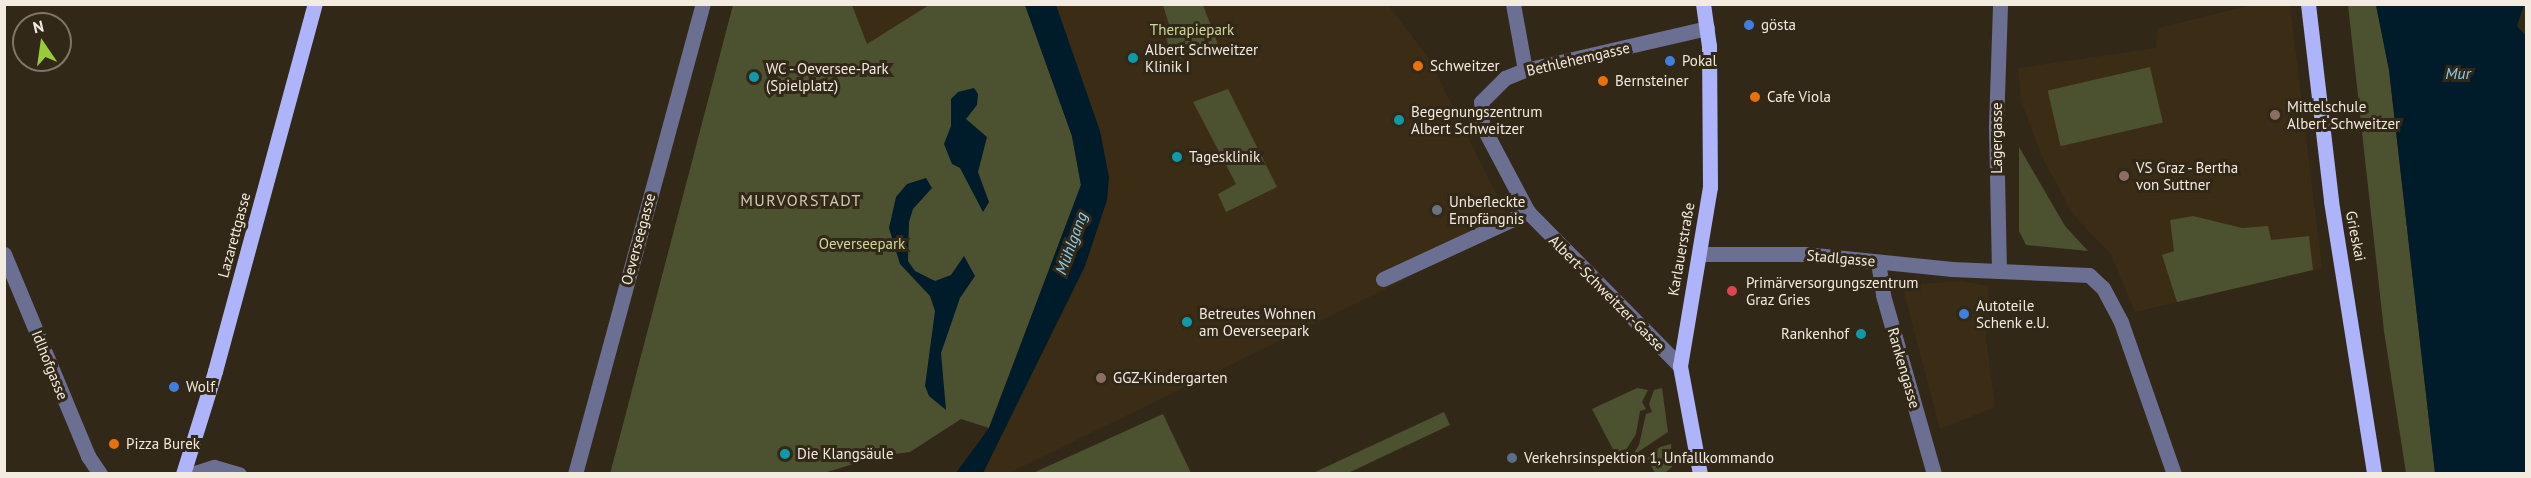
<!DOCTYPE html>
<html>
<head>
<meta charset="utf-8">
<style>
  body { margin:0 }
  #map { position:relative; width:2531px; height:478px; overflow:hidden; background:#322817; font-family:"PT Sans",sans-serif }
  div>[style] { position:absolute }
  .built>* { inset:0; background:#3b2d15 }
  .green>* { inset:0; background:#4c5130; transform-origin:0 0 }
  .water>* { inset:0; background:#001b29 }
  .minor>* { height:15px; margin:-7.5px; padding:0 7.5px; transform-origin:7.5px; border-radius:7.5px; background:#6b6f91 }
  .major>* { height:15px; margin:-7.5px; padding:0 7.5px; transform-origin:7.5px; border-radius:7.5px; background:#aeb4f9 }
  .dots>* { width:16px; height:16px; translate:-50% -50%; box-sizing:border-box; border:3px solid #322817; border-radius:50% }
  span { translate:-50% -50%; white-space:nowrap; text-align:center; line-height:1.15; -webkit-text-stroke:6px #322817; paint-order:stroke }
  .poi-label { font-size:15px; color:#f2ebe0 }
  .left { translate:0 -50%; text-align:left }
  .right { translate:-100% -50%; text-align:right }
  .park-label { font-size:15px; color:#cfd998 }
  .street-label { font-size:15px; color:#f2ebe0 }
  .water-label { font-size:16px; color:#89cdf2; font-style:italic }
  .neighbourhood-label { font-size:16px; color:#d6c9b4; letter-spacing:1.5px }
  .frame { position:absolute; inset:0; border:6px solid #f2ebe0; pointer-events:none }
  .north { position:absolute; left:12px; top:12px; width:60px; height:60px; box-sizing:border-box; background:#322817; border:2px solid #7f7667; border-radius:50%; rotate:347deg; font-size:16px; font-weight:700; line-height:24px; text-align:center; color:#f2ebe0 }
  .north::after { content:''; display:block; margin:auto; width:21px; height:27px; background:#98cb37; clip-path:polygon(50% 0,100% 100%,50% 72%,0 100%) }
</style>
</head>
<body>
<div id="map">
  <div class="built">
    <div style="clip-path:polygon(852px 5px,929px 5px,867px 44px)"></div>
    <div style="clip-path:polygon(1056px 5px,1388px 5px,1430px 60px,1507px 216px,1387px 273px,1406px 279px,1009px 473px,983px 474px,1085px 266px,1107px 200px)"></div>
    <div style="clip-path:polygon(2252px 5px,2290px 5px,2322px 268px,2135px 312px,2111px 254px,2074px 216px,2044px 161px,2021px 101px,2018px 68px,2156px 48px,2158px 28px)"></div>
    <div style="clip-path:polygon(1962px 281px,1989px 286px,1986px 338px,1995px 407px,1940px 429px,1904px 292px,1922px 284px)"></div>
  </div>
  <div class="green">
    <div style="clip-path:polygon(733px 5px,852px 5px,867px 44px,929px 5px,1025px 5px,1072px 136px,1081px 185px,989px 428px,961px 419px,910px 452px,879px 456px,824px 473px,610px 474px)"></div>
    <div style="clip-path:polygon(1163px 5px,1203px 5px,1219px 47px,1172px 61px,1166px 36px,1172px 34px)"></div>
    <div style="clip-path:polygon(2348px 5px,2376px 5px,2389px 70px,2435px 473px,2406px 473px,2384px 331px)"></div>
    <div style="left:2150px;top:67px;width:57px;height:105px;rotate:77deg"></div>
    <div style="clip-path:polygon(1228px 89px,1277px 187px,1226px 212px,1218px 194px,1236px 184px,1193px 102px)"></div>
    <div style="clip-path:polygon(2019px 147px,2065px 226px,2088px 251px,2026px 245px,2019px 231px)"></div>
    <div style="clip-path:polygon(2193px 216px,2242px 228px,2268px 226px,2271px 240px,2309px 236px,2313px 270px,2177px 302px,2162px 255px,2174px 251px,2170px 220px)"></div>
    <div style="clip-path:polygon(1637px 388px,1648px 390px,1642px 402px,1646px 409px,1640px 411px,1636px 434px,1619px 461px,1592px 409px)"></div>
    <div style="clip-path:polygon(1662px 388px,1668px 432px,1632px 456px,1639px 445px,1646px 414px,1652px 412px,1649px 404px,1654px 390px)"></div>
    <div style="clip-path:polygon(1444px 412px,1450px 425px,1348px 473px,1313px 473px)"></div>
    <div style="clip-path:polygon(1163px 414px,1191px 473px,1033px 473px)"></div>
    <div style="clip-path:polygon(1671px 444px,1672px 467px,1665px 473px,1655px 473px,1647px 458px,1660px 447px)"></div>
  </div>
  <div class="water">
    <div style="clip-path:polygon(1025px 5px,1056px 5px,1100px 131px,1109px 177px,1107px 200px,1085px 266px,983px 473px,956px 473px,989px 428px,1081px 185px,1072px 136px)"></div>
    <div style="clip-path:polygon(2376px 5px,2524px 5px,2517px 26px,2526px 36px,2526px 473px,2435px 473px,2389px 70px)"></div>
    <div style="clip-path:polygon(974px 88px,978px 94px,977px 105px,966px 119px,987px 137px,978px 172px,989px 202px,983px 212px,960px 168px,952px 164px,944px 144px,951px 126px,951px 99px,958px 92px)"></div>
    <div style="clip-path:polygon(926px 178px,932px 188px,913px 209px,909px 222px,908px 261px,915px 271px,935px 281px,951px 275px,964px 256px,975px 276px,960px 298px,941px 353px,946px 410px,929px 396px,925px 386px,935px 311px,930px 296px,900px 264px,889px 228px,896px 197px,907px 184px)"></div>
  </div>
  <div class="minor">
    <div style="left:1513px;top:4px;width:67px;rotate:79.7deg"></div>
    <div style="left:4px;top:254px;width:219px;rotate:67.4deg"></div>
    <div style="left:88px;top:456px;width:22px;rotate:56deg"></div>
    <div style="left:1700px;top:254px;width:105px"></div>
    <div style="left:1805px;top:254px;width:148px;rotate:5.8deg"></div>
    <div style="left:1952px;top:269px;width:137px;rotate:2.5deg"></div>
    <div style="left:2089px;top:275px;width:19px;rotate:43deg"></div>
    <div style="left:2103px;top:288px;width:38px;rotate:62deg"></div>
    <div style="left:2121px;top:322px;width:161px;rotate:70.8deg"></div>
    <div style="left:1878px;top:262px;width:33px;rotate:81deg"></div>
    <div style="left:1883px;top:295px;width:186px;rotate:74.1deg"></div>
    <div style="left:1999px;top:271px;width:145px;rotate:-91.2deg"></div>
    <div style="left:1996px;top:126px;width:122px;rotate:-88.1deg"></div>
    <div style="left:1383px;top:279px;width:160px;rotate:-24.8deg"></div>
    <div style="left:1680px;top:366px;width:216px;rotate:-134.6deg"></div>
    <div style="left:1528px;top:212px;width:98px;rotate:-117.9deg"></div>
    <div style="left:1482px;top:125px;width:23px;rotate:-92deg"></div>
    <div style="left:1481px;top:102px;width:34px;rotate:-45deg"></div>
    <div style="left:1505px;top:78px;width:22px;rotate:-22deg"></div>
    <div style="left:1525px;top:70px;width:187px;rotate:-13deg"></div>
    <div style="left:192px;top:474px;width:23px;rotate:-18deg"></div>
    <div style="left:214px;top:467px;width:26px;rotate:16deg"></div>
    <div style="left:575px;top:474px;width:487px;rotate:-74.8deg"></div>
  </div>
  <div class="major">
    <div style="left:2308px;top:4px;width:198px;rotate:83.3deg"></div>
    <div style="left:2331px;top:201px;width:276px;rotate:81deg"></div>
    <div style="left:183px;top:474px;width:108px;rotate:-72.7deg"></div>
    <div style="left:215px;top:371px;width:380px;rotate:-74.8deg"></div>
    <div style="left:1700px;top:474px;width:110px;rotate:-100.5deg"></div>
    <div style="left:1680px;top:366px;width:181px;rotate:-80.5deg"></div>
    <div style="left:1710px;top:187px;width:141px;rotate:-90.4deg"></div>
    <div style="left:1709px;top:46px;width:42px;rotate:-98.1deg"></div>
  </div>
  <div class="dots">
    <div style="left:1749px;top:25px;background:#3f7fe0"></div>
    <div style="left:1133px;top:58px;background:#0f9aa8"></div>
    <div style="left:1670px;top:61px;background:#3f7fe0"></div>
    <div style="left:1418px;top:66px;background:#e8710a"></div>
    <div style="left:754px;top:77px;background:#0f9aa8"></div>
    <div style="left:1603px;top:81px;background:#e8710a"></div>
    <div style="left:1755px;top:97px;background:#e8710a"></div>
    <div style="left:2275px;top:115px;background:#8d6e63"></div>
    <div style="left:1399px;top:120px;background:#0f9aa8"></div>
    <div style="left:1177px;top:157px;background:#0f9aa8"></div>
    <div style="left:2124px;top:176px;background:#8d6e63"></div>
    <div style="left:1437px;top:210px;background:#6b7280"></div>
    <div style="left:1732px;top:291px;background:#e0444e"></div>
    <div style="left:1964px;top:314px;background:#3f7fe0"></div>
    <div style="left:1187px;top:322px;background:#0f9aa8"></div>
    <div style="left:1861px;top:334px;background:#0f9aa8"></div>
    <div style="left:1101px;top:378px;background:#8d6e63"></div>
    <div style="left:174px;top:387px;background:#3f7fe0"></div>
    <div style="left:114px;top:444px;background:#e8710a"></div>
    <div style="left:785px;top:454px;background:#0f9aa8"></div>
    <div style="left:1512px;top:458px;background:#5c6f8a"></div>
  </div>
  <div class="poi-label">
    <span class="left" style="left:1761px;top:25px">gösta</span>
    <span class="left" style="left:1145px;top:58px">Albert Schweitzer<br>Klinik I</span>
    <span class="left" style="left:1682px;top:61px">Pokal</span>
    <span class="left" style="left:1430px;top:66px">Schweitzer</span>
    <span class="left" style="left:766px;top:77px">WC - Oeversee-Park<br>(Spielplatz)</span>
    <span class="left" style="left:1615px;top:81px">Bernsteiner</span>
    <span class="left" style="left:1767px;top:97px">Cafe Viola</span>
    <span class="left" style="left:2287px;top:115px">Mittelschule<br>Albert Schweitzer</span>
    <span class="left" style="left:1411px;top:120px">Begegnungszentrum<br>Albert Schweitzer</span>
    <span class="left" style="left:1189px;top:157px">Tagesklinik</span>
    <span class="left" style="left:2136px;top:176px">VS Graz - Bertha<br>von Suttner</span>
    <span class="left" style="left:1449px;top:210px">Unbefleckte<br>Empfängnis</span>
    <span class="left" style="left:1746px;top:291px">Primärversorgungszentrum<br>Graz Gries</span>
    <span class="left" style="left:1976px;top:314px">Autoteile<br>Schenk e.U.</span>
    <span class="left" style="left:1199px;top:322px">Betreutes Wohnen<br>am Oeverseepark</span>
    <span class="right" style="left:1849px;top:334px">Rankenhof</span>
    <span class="left" style="left:1113px;top:378px">GGZ-Kindergarten</span>
    <span class="left" style="left:186px;top:387px">Wolf</span>
    <span class="left" style="left:126px;top:444px">Pizza Burek</span>
    <span class="left" style="left:797px;top:454px">Die Klangsäule</span>
    <span class="left" style="left:1524px;top:458px">Verkehrsinspektion 1, Unfallkommando</span>
  </div>
  <div class="park-label">
    <span style="left:1192px;top:30px">Therapiepark</span>
    <span style="left:862px;top:244px">Oeverseepark</span>
  </div>
  <div class="street-label">
    <span style="left:1578px;top:59px;rotate:-13deg">Bethlehemgasse</span>
    <span style="left:1997px;top:138px;rotate:-90deg">Lagergasse</span>
    <span style="left:234px;top:235px;rotate:-75deg">Lazarettgasse</span>
    <span style="left:2356px;top:236px;rotate:79deg">Grieskai</span>
    <span style="left:638px;top:239px;rotate:-75deg">Oeverseegasse</span>
    <span style="left:1681px;top:249px;rotate:-80deg">Karlauerstraße</span>
    <span style="left:1841px;top:258px;rotate:5deg">Stadlgasse</span>
    <span style="left:1607px;top:293px;rotate:45deg">Albert-Schweitzer-Gasse</span>
    <span style="left:50px;top:365px;rotate:68deg">Idlhofgasse</span>
    <span style="left:1904px;top:368px;rotate:74deg">Rankengasse</span>
  </div>
  <div class="water-label">
    <span style="left:2458px;top:73px">Mur</span>
    <span style="left:1071px;top:243px;rotate:-70deg">Mühlgang</span>
  </div>
  <div class="neighbourhood-label">
    <span style="left:801px;top:200px">MURVORSTADT</span>
  </div>
  <div class="frame"></div>
  <div class="north">N</div>
</div>
</body>
</html>
